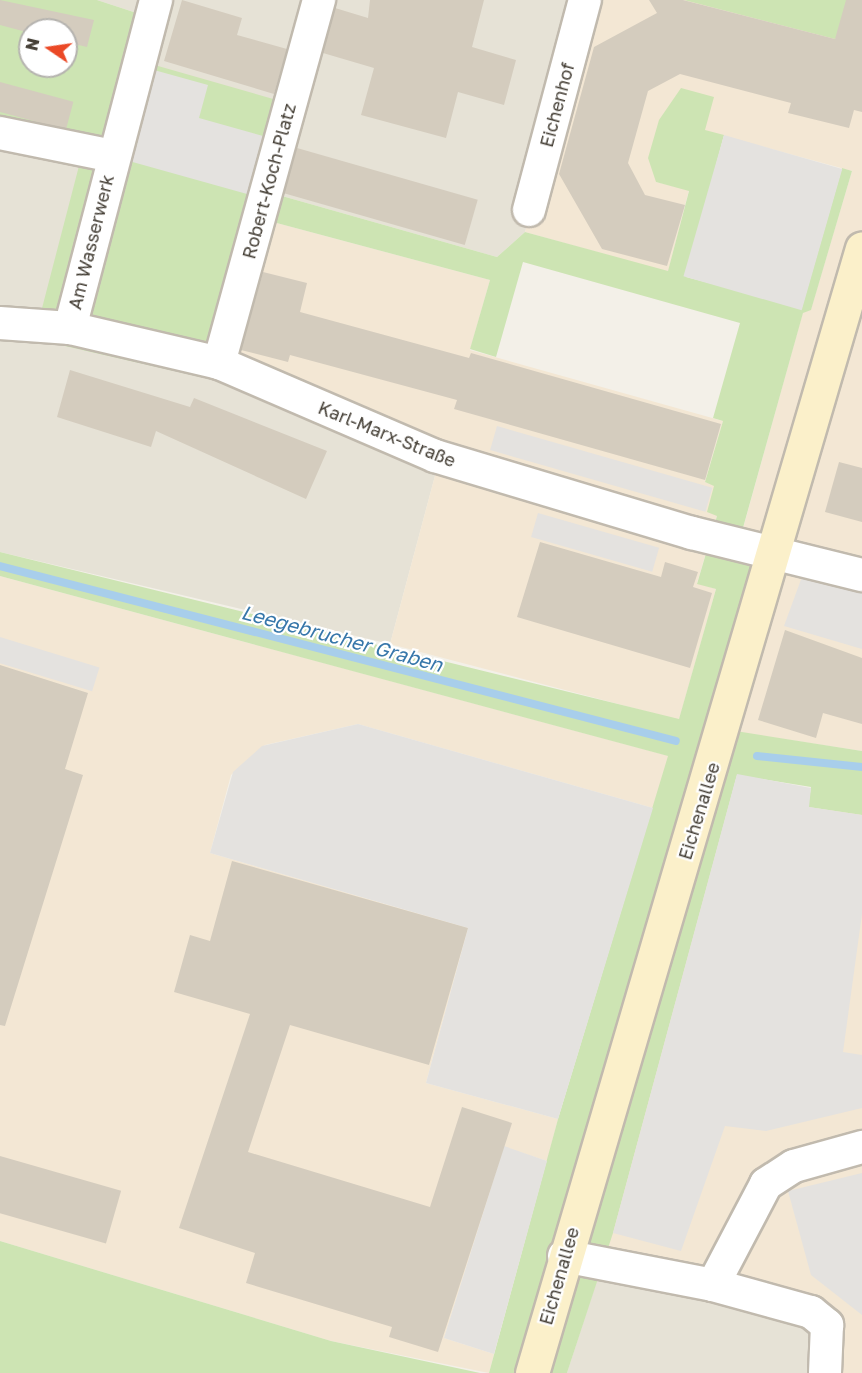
<!DOCTYPE html>
<html>
<head>
<meta charset="utf-8">
<style>
  body { margin:0 }
  #map { position:relative; width:862px; height:1373px; overflow:hidden; background:#f3f0e8; font-family:"Golos Text",sans-serif }
  div>[style] { position:absolute }
  .residential>* { inset:0; background:#e6e2d6 }
  .commercial>* { inset:0; background:#f3e7d4 }
  .green>* { inset:0; background:#cde4b3 }
  .parking>* { inset:0; background:#e4e2df; transform-origin:0 0 }
  .stream>* { height:8px; margin:-4px; padding:0 4px; transform-origin:4px; border-radius:4px; background:#a8ceeb }
  .building>* { inset:0; background:#d4ccbe; transform-origin:0 0 }
  .roads { filter:drop-shadow(2px 0 #c1baae) drop-shadow(-2px 0 #c1baae) drop-shadow(0 2px #c1baae) drop-shadow(0 -2px #c1baae) }
  .street>* { height:32px; margin:-16px; padding:0 16px; transform-origin:16px; border-radius:16px; background:#fff }
  .secondary>* { height:33px; margin:-16.5px; padding:0 16.5px; transform-origin:16.5px; border-radius:16.5px; background:#fbf0ca }
  span { translate:-50% -50%; white-space:nowrap; text-align:center; line-height:1.15; -webkit-text-stroke:4.5px #fff; paint-order:stroke }
  .street-label { font-size:18px; color:#464037 }
  .water-label { font-size:20px; color:#3777aa; font-style:italic }
  .north { position:absolute; left:18px; top:18px; width:60px; height:60px; box-sizing:border-box; background:#fff; border:2px solid #b5b3af; border-radius:50%; rotate:283deg; font-size:16px; font-weight:700; line-height:24px; text-align:center; color:#464037 }
  .north::after { content:''; display:block; margin:auto; width:21px; height:27px; background:#eb4926; clip-path:polygon(50% 0,100% 100%,50% 72%,0 100%) }
</style>
</head>
<body>
<div id="map">
  <div class="residential">
    <div style="clip-path:polygon(97px 0,587px 0,525px 232px,497px 257px,275px 194px,151px 64px,164px 22px)"></div>
    <div style="clip-path:polygon(0 144px,80px 161px,181px 370px,231px 384px,436px 472px,390px 644px,0 552px)"></div>
    <div style="clip-path:polygon(605px 1255px,800px 1302px,830px 1373px,567px 1373px)"></div>
  </div>
  <div class="commercial">
    <div style="clip-path:polygon(587px 0,728px 0,862px 36px,862px 751px,704px 727px,752px 567px,734px 561px,803px 312px,811px 309px,852px 171px,705px 131px,656px 182px,689px 190px,668px 272px,525px 232px)"></div>
    <div style="clip-path:polygon(273px 222px,490px 280px,470px 350px,723px 421px,705px 482px,714px 485px,717px 516px,697px 583px,716px 589px,679px 720px,390px 644px,436px 472px,231px 384px)"></div>
    <div style="clip-path:polygon(0 576px,669px 756px,653px 808px,358px 724px,265px 745px,231px 775px,210px 853px,468px 928px,426px 1083px,558px 1119px,547px 1161px,504px 1147px,444px 1338px,494px 1354px,489px 1373px,331px 1341px,0 1241px)"></div>
    <div style="clip-path:polygon(731px 797px,862px 814px,862px 1373px,830px 1373px,800px 1302px,605px 1255px)"></div>
  </div>
  <div class="green">
    <div style="clip-path:polygon(evenodd,0 0,97px 0,164px 22px,151px 64px,301px 107px,275px 194px,497px 257px,525px 232px,668px 271px,689px 191px,656px 182px,648px 158px,659px 120px,681px 88px,714px 97px,705px 130px,724px 135px,686px 277px,802px 307px,842px 168px,852px 171px,811px 310px,803px 313px,734px 560px,752px 566px,704px 726px,862px 751px,862px 815px,808px 807px,811px 787px,737px 775px,613px 1233px,567px 1373px,489px 1373px,558px 1119px,668px 756px,0 576px,0 552px,679px 719px,716px 589px,697px 584px,717px 516px,707px 512px,714px 486px,705px 482px,723px 421px,713px 418px,740px 323px,523px 262px,496px 357px,470px 349px,490px 280px,273px 222px,231px 384px,34px 339px,80px 162px,0 144px,0 0,30px 30px,66px 30px,66px 66px,30px 66px,30px 30px)"></div>
    <div style="clip-path:polygon(684px 0,862px 0,835px 39px)"></div>
    <div style="clip-path:polygon(0 1241px,331px 1341px,480px 1373px,0 1373px)"></div>
  </div>
  <div class="parking">
    <div style="clip-path:polygon(154px 70px,208px 85px,199px 118px,263px 136px,247px 194px,129px 161px)"></div>
    <div style="left:724px;top:135px;width:123px;height:147px;rotate:16deg"></div>
    <div style="left:497px;top:426px;width:224px;height:25px;rotate:16deg"></div>
    <div style="left:538px;top:513px;width:126px;height:25px;rotate:16deg"></div>
    <div style="clip-path:polygon(803px 574px,862px 587px,862px 649px,784px 626px)"></div>
    <div style="left:0;top:637px;width:104px;height:25px;rotate:17deg"></div>
    <div style="clip-path:polygon(358px 724px,653px 808px,558px 1119px,426px 1083px,468px 928px,210px 853px,233px 772px,262px 746px)"></div>
    <div style="clip-path:polygon(737px 774px,811px 788px,809px 807px,862px 815px,862px 914px,843px 1052px,862px 1055px,862px 1108px,766px 1131px,725px 1126px,681px 1251px,613px 1233px)"></div>
    <div style="clip-path:polygon(504px 1146px,547px 1161px,494px 1354px,444px 1338px)"></div>
    <div style="clip-path:polygon(862px 1173px,862px 1315px,811px 1275px,788px 1191px)"></div>
  </div>
  <div class="stream">
    <div style="left:0;top:566px;width:698px;rotate:14.51deg"></div>
    <div style="left:757px;top:756px;width:106px;rotate:6deg"></div>
  </div>
  <div class="building">
    <div style="clip-path:polygon(0 0,94px 20px,87px 47px,66px 42px,66px 30px,30px 33px,0 25px)"></div>
    <div style="clip-path:polygon(182px 0,242px 18px,237px 35px,287px 49px,274px 94px,164px 61px)"></div>
    <div style="clip-path:polygon(370px 0,484px 0,472px 47px,516px 60px,504px 105px,458px 92px,446px 138px,361px 115px,374px 68px,323px 53px,335px 8px,368px 18px)"></div>
    <div style="clip-path:polygon(649px 0,683px 0,835px 39px,846px 0,862px 0,862px 112px,854px 110px,849px 128px,788px 113px,791px 103px,680px 74px,648px 91px,628px 163px,645px 195px,685px 205px,667px 266px,602px 249px,559px 174px,594px 47px,657px 13px)"></div>
    <div style="left:0;top:82px;width:76px;height:29px;rotate:15deg"></div>
    <div style="left:297px;top:148px;width:188px;height:47px;rotate:16deg"></div>
    <div style="clip-path:polygon(263px 272px,307px 283px,300px 312px,469px 358px,471px 353px,721px 424px,705px 480px,454px 409px,457px 400px,290px 355px,288px 362px,241px 350px)"></div>
    <div style="clip-path:polygon(70px 370px,190px 407px,194px 398px,327px 451px,306px 499px,156px 431px,151px 447px,57px 417px)"></div>
    <div style="clip-path:polygon(839px 462px,862px 468px,862px 522px,825px 512px)"></div>
    <div style="clip-path:polygon(540px 542px,661px 577px,665px 562px,698px 572px,693px 587px,712px 593px,690px 668px,517px 617px)"></div>
    <div style="clip-path:polygon(785px 630px,862px 658px,862px 724px,823px 713px,816px 738px,758px 720px)"></div>
    <div style="clip-path:polygon(0 665px,88px 693px,65px 769px,83px 775px,5px 1026px,0 1025px)"></div>
    <div style="clip-path:polygon(232px 861px,468px 928px,429px 1065px,290px 1025px,248px 1152px,430px 1207px,462px 1107px,512px 1123px,438px 1352px,389px 1337px,392px 1327px,246px 1283px,255px 1253px,179px 1228px,250px 1014px,174px 992px,190px 935px,210px 941px)"></div>
    <div style="left:0;top:1156px;width:126px;height:55px;rotate:16deg"></div>
  </div>
  <div class="roads">
    <div class="street">
      <div style="left:0;top:133px;width:115px;rotate:11.5deg"></div>
      <div style="left:529px;top:210px;width:217px;rotate:-75.1deg"></div>
      <div style="left:0;top:323px;width:70px;rotate:4.1deg"></div>
      <div style="left:70px;top:328px;width:153px;rotate:13.2deg"></div>
      <div style="left:219px;top:363px;width:235px;rotate:23.3deg"></div>
      <div style="left:435px;top:456px;width:268px;rotate:16.7deg"></div>
      <div style="left:692px;top:533px;width:175px;rotate:13.9deg"></div>
      <div style="left:70px;top:328px;width:339px;rotate:-75.3deg"></div>
      <div style="left:219px;top:363px;width:377px;rotate:-74.6deg"></div>
      <div style="left:564px;top:1256px;width:152px;rotate:11deg"></div>
      <div style="left:713px;top:1285px;width:102px;rotate:15.4deg"></div>
      <div style="left:811px;top:1312px;width:21px;rotate:39deg"></div>
      <div style="left:827px;top:1325px;width:48px;rotate:92.4deg"></div>
      <div style="left:713px;top:1285px;width:114px;rotate:-62.3deg"></div>
      <div style="left:766px;top:1184px;width:33px;rotate:-33deg"></div>
      <div style="left:794px;top:1166px;width:71px;rotate:-15.6deg"></div>
    </div>
    <div class="secondary">
      <div style="left:532px;top:1373px;width:1172px;rotate:-73.65deg"></div>
    </div>
  </div>
  <div class="street-label">
    <span style="left:557px;top:105px;rotate:-75deg">Eichenhof</span>
    <span style="left:269px;top:181px;rotate:-75deg">Robert-Koch-Platz</span>
    <span style="left:91px;top:242px;rotate:-76deg">Am Wasserwerk</span>
    <span style="left:387px;top:434px;rotate:22deg">Karl-Marx-Straße</span>
    <span style="left:699px;top:811px;rotate:-73deg">Eichenallee</span>
    <span style="left:559px;top:1276px;rotate:-74deg">Eichenallee</span>
  </div>
  <div class="water-label">
    <span style="left:342px;top:638px;rotate:15deg">Leegebrucher Graben</span>
  </div>
  <div class="north">N</div>
</div>
</body>
</html>
